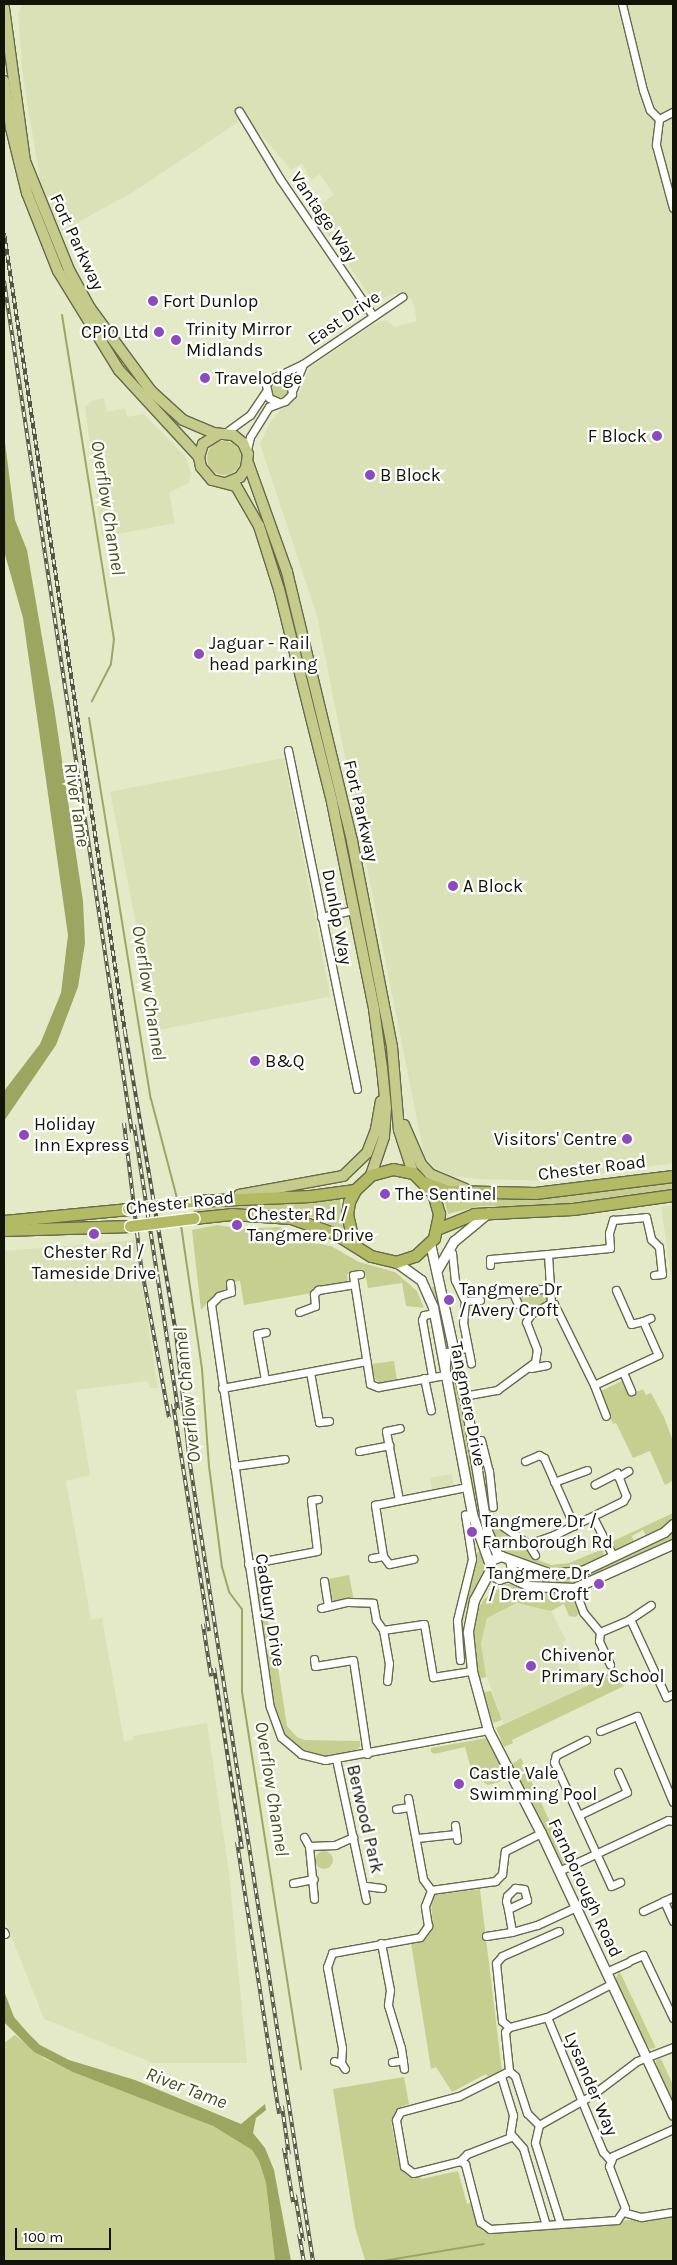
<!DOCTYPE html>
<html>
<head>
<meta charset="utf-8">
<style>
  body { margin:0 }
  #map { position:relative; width:677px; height:2265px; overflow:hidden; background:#e4eac7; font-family:Karla,sans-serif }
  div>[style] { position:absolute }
  .built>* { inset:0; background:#dae1b6; transform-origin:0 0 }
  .green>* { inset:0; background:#c6cf90; transform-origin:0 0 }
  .round { border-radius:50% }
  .water>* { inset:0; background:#9da660 }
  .stream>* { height:2px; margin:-1px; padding:0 1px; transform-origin:1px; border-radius:1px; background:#9da660 }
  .roads { filter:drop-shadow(1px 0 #656a4b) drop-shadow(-1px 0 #656a4b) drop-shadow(0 1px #656a4b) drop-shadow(0 -1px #656a4b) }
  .minor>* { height:7px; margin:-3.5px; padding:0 3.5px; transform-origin:3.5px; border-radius:3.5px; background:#fff }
  .tertiary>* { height:9px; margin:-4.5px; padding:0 4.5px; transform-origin:4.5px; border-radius:4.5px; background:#fff }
  .primary>* { height:10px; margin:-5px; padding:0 5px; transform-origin:5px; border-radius:5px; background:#c5cc8b }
  .trunk>* { height:11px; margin:-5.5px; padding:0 5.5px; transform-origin:5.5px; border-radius:5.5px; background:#b2bb64 }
  .rail>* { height:4px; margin-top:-2px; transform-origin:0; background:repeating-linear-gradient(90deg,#fff 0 5.5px,#525542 0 11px); box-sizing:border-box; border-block:1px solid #525542 }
  .bridges { filter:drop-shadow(1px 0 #fff) drop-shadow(-1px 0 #fff) drop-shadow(0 1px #fff) drop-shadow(0 -1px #fff) }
  .trunk-bridge>* { height:11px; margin:-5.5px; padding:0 5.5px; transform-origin:5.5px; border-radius:5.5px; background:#b2bb64 }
  .dots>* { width:14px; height:14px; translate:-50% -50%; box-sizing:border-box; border:2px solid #fff; border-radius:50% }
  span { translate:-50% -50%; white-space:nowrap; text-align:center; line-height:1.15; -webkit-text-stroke:4.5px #fff; paint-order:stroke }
  .street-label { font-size:18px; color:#121408 }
  .poi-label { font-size:18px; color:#121408 }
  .left { translate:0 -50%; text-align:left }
  .right { translate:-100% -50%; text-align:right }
  .water-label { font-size:19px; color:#494f1a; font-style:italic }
  .frame { position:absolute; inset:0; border:5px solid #121408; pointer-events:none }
  .scale { position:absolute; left:15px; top:2228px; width:96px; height:22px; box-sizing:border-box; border:2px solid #121408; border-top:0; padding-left:6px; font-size:15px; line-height:18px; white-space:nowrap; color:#121408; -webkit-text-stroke:4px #fff; paint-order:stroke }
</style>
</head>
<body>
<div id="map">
  <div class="built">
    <div style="clip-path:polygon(22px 4px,673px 4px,673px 1163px,550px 1181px,480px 1179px,452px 1176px,434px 1168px,424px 1155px,317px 616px,260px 444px,269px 424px,281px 409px,298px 396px,310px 368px,374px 323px,387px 320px,394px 327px,417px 321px,412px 299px,395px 294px,373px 301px,316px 217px,318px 206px,334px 195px,320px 174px,311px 180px,302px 163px,291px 170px,246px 117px,133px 192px,62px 231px,41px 186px,23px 77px,18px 15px)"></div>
    <div style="clip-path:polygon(104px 398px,107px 412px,125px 408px,127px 417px,144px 414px,185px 456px,191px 472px,189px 483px,169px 493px,175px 523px,102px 537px,85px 407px,91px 401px)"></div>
    <div style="left:284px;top:758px;width:243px;height:177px;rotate:79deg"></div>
    <div style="clip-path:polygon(673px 1205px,673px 1286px,661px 1207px)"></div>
    <div style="clip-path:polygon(135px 1240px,158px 1388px,150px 1388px,147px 1381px,76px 1390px,90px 1475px,66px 1481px,91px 1620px,102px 1618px,124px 1741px,133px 1740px,133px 1736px,207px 1723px,229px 1872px,247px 2063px,153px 2063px,44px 2019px,4px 1918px,4px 1251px)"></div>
    <div style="left:452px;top:1474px;width:13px;height:22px;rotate:81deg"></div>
    <div style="clip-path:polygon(517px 1603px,551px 1611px,566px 1640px,562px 1642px,568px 1655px,573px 1654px,587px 1686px,504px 1724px,484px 1669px,481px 1644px,487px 1618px)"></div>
  </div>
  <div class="green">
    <div class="round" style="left:270px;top:380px;width:18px;height:18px"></div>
    <div class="round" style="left:207px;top:441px;width:34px;height:34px"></div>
    <div style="clip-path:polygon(673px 1181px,673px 1190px,539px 1207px,480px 1206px,448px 1214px,442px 1192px,522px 1199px)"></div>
    <div style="clip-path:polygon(340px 1198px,343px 1230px,312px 1217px,288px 1212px,242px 1210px,194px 1214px,193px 1207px,293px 1204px)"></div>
    <div style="clip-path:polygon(217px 1225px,242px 1229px,278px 1227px,304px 1233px,305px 1241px,331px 1246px,359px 1262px,395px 1272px,417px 1291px,424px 1308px,406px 1306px,402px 1283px,368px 1288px,364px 1269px,347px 1274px,348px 1283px,324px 1285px,312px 1293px,244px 1305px,240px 1281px,228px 1282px,227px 1288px,214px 1295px,201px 1310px,192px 1230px)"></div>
    <div style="clip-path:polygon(439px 1285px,451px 1347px,446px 1352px,432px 1287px)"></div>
    <div style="clip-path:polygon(526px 1292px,532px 1295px,545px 1292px,547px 1300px,526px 1312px,520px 1295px)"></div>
    <div style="clip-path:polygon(449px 1355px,466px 1420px,479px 1514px,494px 1553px,489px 1557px,478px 1529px,448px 1374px)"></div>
    <div style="clip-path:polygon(394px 1361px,397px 1380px,380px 1383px,374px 1378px,371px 1364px)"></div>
    <div style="clip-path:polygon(622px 1381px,629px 1395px,643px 1389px,646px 1395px,651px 1393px,664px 1417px,673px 1441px,672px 1481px,665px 1485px,650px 1451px,633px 1458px,616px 1423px,613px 1424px,601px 1391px)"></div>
    <div style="clip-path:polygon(484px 1474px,497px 1526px,523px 1543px,536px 1559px,551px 1565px,569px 1563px,603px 1549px,604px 1558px,577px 1569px,547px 1571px,502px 1552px,491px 1536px,479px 1475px)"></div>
    <div style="clip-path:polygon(673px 1513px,673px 1522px,646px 1536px,643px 1530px,632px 1536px,634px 1542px,613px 1551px,609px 1543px)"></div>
    <div style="clip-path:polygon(673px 1529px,673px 1542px,575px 1585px,547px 1587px,514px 1576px,517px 1565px,551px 1577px,581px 1574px)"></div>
    <div style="clip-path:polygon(477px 1552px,481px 1552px,485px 1572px,466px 1608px,460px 1639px,466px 1590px,477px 1562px)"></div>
    <div style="clip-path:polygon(260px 1566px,264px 1567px,266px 1574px,259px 1588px,275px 1648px,287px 1726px,297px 1737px,305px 1740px,360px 1741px,360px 1747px,354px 1752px,327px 1757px,303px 1752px,284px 1737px,277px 1723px,266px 1652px,270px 1651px,268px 1639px,263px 1639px,251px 1570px)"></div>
    <div style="left:349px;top:1575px;width:26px;height:21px;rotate:79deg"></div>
    <div style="clip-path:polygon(505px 1584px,517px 1584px,546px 1593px,571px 1593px,579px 1613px,576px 1617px,569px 1616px,564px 1604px,551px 1611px,517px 1603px,487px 1618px,481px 1644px,486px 1677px,480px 1679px,475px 1670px,472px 1631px,475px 1614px,484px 1599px)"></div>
    <div style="clip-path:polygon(615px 1669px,624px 1686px,512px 1740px,513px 1743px,504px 1747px,496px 1728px,587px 1686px)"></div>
    <div style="clip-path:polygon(491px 1691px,502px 1720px,493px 1723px,484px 1692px)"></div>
    <div style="clip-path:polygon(487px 1738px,492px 1743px,507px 1778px,496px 1783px,488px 1785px,473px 1776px,465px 1747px,434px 1754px,431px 1752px,431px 1748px)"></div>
    <div style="clip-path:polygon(521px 1758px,568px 1862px,563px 1865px,555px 1858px,512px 1764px)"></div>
    <div class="round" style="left:315px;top:1851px;width:18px;height:18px"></div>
    <div style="clip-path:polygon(480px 1889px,502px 2071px,489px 2078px,486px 2074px,452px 2092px,436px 2067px,431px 2069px,411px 1943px,422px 1940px,433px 1929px,431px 1900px,434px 1895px)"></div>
    <div style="clip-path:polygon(619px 1970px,656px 2048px,650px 2049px,638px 2033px,615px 1981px)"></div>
    <div style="clip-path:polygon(15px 2035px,45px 2059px,213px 2126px,252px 2150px,259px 2161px,266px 2183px,275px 2261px,4px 2261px,4px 2043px)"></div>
    <div style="clip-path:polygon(661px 2059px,673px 2085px,673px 2105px,658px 2078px,656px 2060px)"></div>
    <div style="clip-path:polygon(404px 2077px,409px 2104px,398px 2108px,391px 2122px,400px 2168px,406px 2174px,420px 2175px,421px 2179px,458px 2171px,467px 2204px,471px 2203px,482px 2231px,673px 2217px,673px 2261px,365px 2260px,355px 2227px,333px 2089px)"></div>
  </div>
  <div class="water">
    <div style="clip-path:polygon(4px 435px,15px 520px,27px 550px,54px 707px,83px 901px,85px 943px,78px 987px,56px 1045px,4px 1121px,4px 1091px,40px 1044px,61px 993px,68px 935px,23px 618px,4px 551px)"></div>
    <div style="clip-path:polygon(4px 1991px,14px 2017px,27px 2032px,40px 2045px,69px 2060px,135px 2080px,241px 2124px,265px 2104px,266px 2110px,256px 2118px,253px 2133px,265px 2148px,274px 2170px,291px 2261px,275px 2261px,266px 2183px,259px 2161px,252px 2150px,213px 2126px,73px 2072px,34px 2052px,4px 2022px)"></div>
  </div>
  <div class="stream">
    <div style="left:62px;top:315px;width:328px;rotate:80.9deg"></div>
    <div style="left:114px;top:639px;width:25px;rotate:97deg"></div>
    <div style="left:111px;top:664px;width:42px;rotate:117.2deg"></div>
    <div style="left:89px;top:718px;width:386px;rotate:80.8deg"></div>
    <div style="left:151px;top:1099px;width:102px;rotate:75.3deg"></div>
    <div style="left:181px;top:1225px;width:146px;rotate:81.7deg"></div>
    <div style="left:202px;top:1369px;width:97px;rotate:85.9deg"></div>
    <div style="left:209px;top:1466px;width:102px;rotate:82.7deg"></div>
    <div style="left:222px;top:1567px;width:26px;rotate:74deg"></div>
    <div style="left:229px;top:1592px;width:21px;rotate:53deg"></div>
    <div style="left:242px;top:1609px;width:83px;rotate:90deg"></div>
    <div style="left:242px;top:1692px;width:382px;rotate:81.1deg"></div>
    <div style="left:383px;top:2261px;width:102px;rotate:-9.6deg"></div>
  </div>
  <div class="roads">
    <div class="minor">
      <div style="left:622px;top:4px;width:89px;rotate:76.3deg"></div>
      <div style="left:643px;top:90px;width:21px;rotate:71deg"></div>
      <div style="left:650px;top:110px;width:13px;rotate:45deg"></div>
      <div style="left:239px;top:111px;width:79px;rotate:58.9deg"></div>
      <div style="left:280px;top:179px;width:166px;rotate:55.8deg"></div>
      <div style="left:659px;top:119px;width:26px;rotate:97deg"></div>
      <div style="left:656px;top:145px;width:65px;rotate:74.9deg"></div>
      <div style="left:659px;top:119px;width:16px;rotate:-27deg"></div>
      <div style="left:280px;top:375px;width:25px;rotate:-26deg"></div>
      <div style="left:303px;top:364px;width:120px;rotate:-34.1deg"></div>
      <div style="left:293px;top:389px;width:27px;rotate:-68deg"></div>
      <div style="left:225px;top:433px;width:31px;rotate:-36deg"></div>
      <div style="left:250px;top:415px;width:29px;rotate:-56deg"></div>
      <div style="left:247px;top:450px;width:13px;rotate:-77deg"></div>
      <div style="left:250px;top:437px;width:36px;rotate:-58deg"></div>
      <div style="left:269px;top:407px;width:17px;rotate:-21deg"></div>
      <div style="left:285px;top:401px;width:10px;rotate:-45deg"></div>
      <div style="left:292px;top:394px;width:14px;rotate:-98deg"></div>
      <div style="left:290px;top:380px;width:11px;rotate:-153deg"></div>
      <div style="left:280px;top:375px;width:11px;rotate:158deg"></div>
      <div style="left:270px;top:379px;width:7px;rotate:124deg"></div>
      <div style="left:266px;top:385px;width:13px;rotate:77deg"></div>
      <div style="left:269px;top:398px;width:10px;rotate:24deg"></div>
      <div style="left:288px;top:750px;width:346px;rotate:78.5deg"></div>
      <div style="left:321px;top:917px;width:34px;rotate:-12deg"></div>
      <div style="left:452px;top:1253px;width:27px;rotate:84deg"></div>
      <div style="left:455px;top:1280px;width:23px;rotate:65deg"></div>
      <div style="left:465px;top:1301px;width:21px;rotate:95deg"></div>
      <div style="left:463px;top:1322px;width:42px;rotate:79deg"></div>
      <div style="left:490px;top:1265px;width:6px;rotate:-90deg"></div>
      <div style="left:490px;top:1259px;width:58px;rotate:-4.9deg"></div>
      <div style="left:360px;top:1274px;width:7px;rotate:172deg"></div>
      <div style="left:353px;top:1275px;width:110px;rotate:81.1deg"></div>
      <div style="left:370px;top:1384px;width:9px;rotate:21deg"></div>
      <div style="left:378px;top:1387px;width:68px;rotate:-10.2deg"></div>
      <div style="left:445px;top:1375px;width:23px;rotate:-85deg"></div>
      <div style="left:447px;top:1352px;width:19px;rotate:-12deg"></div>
      <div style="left:230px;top:1283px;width:9px;rotate:84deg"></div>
      <div style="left:231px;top:1292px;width:13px;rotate:162deg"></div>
      <div style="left:219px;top:1296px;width:11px;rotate:135deg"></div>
      <div style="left:211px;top:1304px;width:407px;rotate:81.7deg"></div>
      <div style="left:270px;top:1707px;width:32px;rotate:70deg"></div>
      <div style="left:281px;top:1737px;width:26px;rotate:40deg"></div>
      <div style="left:301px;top:1754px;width:25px;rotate:14deg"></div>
      <div style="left:325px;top:1760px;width:166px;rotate:-10.4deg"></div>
      <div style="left:616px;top:1290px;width:37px;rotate:66deg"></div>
      <div style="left:631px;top:1324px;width:12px;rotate:-14deg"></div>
      <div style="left:513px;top:1293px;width:12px;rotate:66deg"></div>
      <div style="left:491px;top:1295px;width:60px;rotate:-6.7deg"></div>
      <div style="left:465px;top:1301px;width:15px;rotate:-4deg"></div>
      <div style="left:551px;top:1303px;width:3px;rotate:18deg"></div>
      <div style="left:554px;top:1304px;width:90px;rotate:63.7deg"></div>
      <div style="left:594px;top:1385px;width:33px;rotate:69deg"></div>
      <div style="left:299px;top:1312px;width:17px;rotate:-21deg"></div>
      <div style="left:315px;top:1306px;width:12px;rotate:-95deg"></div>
      <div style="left:314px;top:1294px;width:6px;rotate:-45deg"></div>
      <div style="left:318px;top:1290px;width:36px;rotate:-9deg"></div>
      <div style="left:531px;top:1368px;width:16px;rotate:-11deg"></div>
      <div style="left:310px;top:1372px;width:51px;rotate:79.8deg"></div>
      <div style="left:319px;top:1422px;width:10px;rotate:-6deg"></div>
      <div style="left:623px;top:1372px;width:21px;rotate:67deg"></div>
      <div style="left:432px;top:1376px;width:57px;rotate:-100.1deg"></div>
      <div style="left:422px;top:1320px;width:5px;rotate:-68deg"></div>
      <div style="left:424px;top:1315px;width:10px;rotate:-11deg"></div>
      <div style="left:424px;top:1378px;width:33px;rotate:78deg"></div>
      <div style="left:265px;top:1380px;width:47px;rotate:-99.9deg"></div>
      <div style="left:257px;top:1334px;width:9px;rotate:-13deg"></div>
      <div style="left:594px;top:1385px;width:71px;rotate:-25.1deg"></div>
      <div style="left:658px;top:1355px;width:37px;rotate:-114deg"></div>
      <div style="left:643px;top:1321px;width:8px;rotate:-23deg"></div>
      <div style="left:222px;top:1388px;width:147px;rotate:-10.6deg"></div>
      <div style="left:463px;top:1396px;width:35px;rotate:-10deg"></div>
      <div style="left:497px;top:1390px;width:47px;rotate:-36.4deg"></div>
      <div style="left:535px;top:1362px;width:12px;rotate:-81deg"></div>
      <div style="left:537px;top:1350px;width:30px;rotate:-111deg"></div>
      <div style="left:526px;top:1322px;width:9px;rotate:-58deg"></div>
      <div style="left:531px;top:1314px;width:23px;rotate:-29deg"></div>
      <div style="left:551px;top:1303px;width:49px;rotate:-93.5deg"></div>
      <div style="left:548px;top:1254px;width:62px;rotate:-5.5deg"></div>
      <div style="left:610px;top:1248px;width:15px;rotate:-94deg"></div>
      <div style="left:609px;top:1233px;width:14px;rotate:-73deg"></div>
      <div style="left:613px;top:1220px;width:33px;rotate:-5deg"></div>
      <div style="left:646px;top:1217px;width:23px;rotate:77deg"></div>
      <div style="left:651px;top:1239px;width:11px;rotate:45deg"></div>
      <div style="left:659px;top:1247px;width:27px;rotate:84deg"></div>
      <div style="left:662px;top:1274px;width:8px;rotate:173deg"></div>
      <div style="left:481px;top:1440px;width:32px;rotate:76deg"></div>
      <div style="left:489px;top:1471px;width:36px;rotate:84deg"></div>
      <div style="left:359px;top:1451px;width:31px;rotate:-11deg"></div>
      <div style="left:525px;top:1461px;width:15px;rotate:-23deg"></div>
      <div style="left:539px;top:1455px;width:6px;rotate:31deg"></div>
      <div style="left:544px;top:1458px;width:74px;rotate:66.2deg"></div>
      <div style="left:234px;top:1466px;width:51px;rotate:-7.8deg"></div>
      <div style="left:618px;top:1477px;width:12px;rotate:-31deg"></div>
      <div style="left:554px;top:1482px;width:35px;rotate:-20deg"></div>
      <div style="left:399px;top:1500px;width:70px;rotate:-100.7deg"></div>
      <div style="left:386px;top:1431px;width:14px;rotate:-12deg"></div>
      <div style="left:593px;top:1517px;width:44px;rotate:62.9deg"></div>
      <div style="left:501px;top:1525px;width:33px;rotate:35deg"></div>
      <div style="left:535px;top:1555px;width:13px;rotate:-122deg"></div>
      <div style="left:528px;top:1544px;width:28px;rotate:-19deg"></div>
      <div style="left:554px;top:1535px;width:77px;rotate:-26.2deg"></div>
      <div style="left:623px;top:1501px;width:6px;rotate:-59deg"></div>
      <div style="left:626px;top:1496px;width:25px;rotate:-111deg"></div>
      <div style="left:617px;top:1473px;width:25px;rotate:153deg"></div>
      <div style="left:383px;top:1556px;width:10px;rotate:53deg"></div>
      <div style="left:389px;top:1564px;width:25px;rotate:-12deg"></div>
      <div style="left:372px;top:1558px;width:11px;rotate:-10deg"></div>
      <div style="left:383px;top:1556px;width:52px;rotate:-98.9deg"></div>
      <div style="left:375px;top:1505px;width:94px;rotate:-11.1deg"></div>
      <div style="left:248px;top:1564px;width:70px;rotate:-10.7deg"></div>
      <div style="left:317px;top:1551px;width:51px;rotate:-96.7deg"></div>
      <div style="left:311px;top:1500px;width:7px;rotate:-8deg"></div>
      <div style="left:324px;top:1581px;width:25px;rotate:81deg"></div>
      <div style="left:574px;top:1588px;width:26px;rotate:69deg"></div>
      <div style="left:583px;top:1612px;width:26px;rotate:50deg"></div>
      <div style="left:600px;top:1632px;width:33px;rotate:-23deg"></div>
      <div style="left:630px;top:1619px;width:86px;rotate:65.2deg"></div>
      <div style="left:666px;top:1697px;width:8px;rotate:-23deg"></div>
      <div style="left:321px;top:1608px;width:28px;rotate:-13deg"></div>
      <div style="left:348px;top:1602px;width:25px;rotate:2deg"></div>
      <div style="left:373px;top:1603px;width:17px;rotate:80deg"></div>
      <div style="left:376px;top:1620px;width:12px;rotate:55deg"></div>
      <div style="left:383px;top:1630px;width:34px;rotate:80deg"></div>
      <div style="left:389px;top:1663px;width:18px;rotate:96deg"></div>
      <div style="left:630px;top:1619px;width:25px;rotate:-34deg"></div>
      <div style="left:383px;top:1630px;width:41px;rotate:-8.3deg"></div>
      <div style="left:424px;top:1624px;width:54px;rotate:80.4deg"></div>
      <div style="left:433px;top:1677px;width:39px;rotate:-9deg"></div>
      <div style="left:600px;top:1632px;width:9px;rotate:96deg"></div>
      <div style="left:599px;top:1641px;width:26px;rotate:65deg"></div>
      <div style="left:314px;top:1659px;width:7px;rotate:82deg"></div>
      <div style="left:315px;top:1666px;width:38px;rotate:-9deg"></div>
      <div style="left:353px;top:1660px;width:95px;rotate:81.5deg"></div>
      <div style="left:460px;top:1660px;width:40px;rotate:-94.3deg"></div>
      <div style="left:457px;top:1620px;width:63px;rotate:-76.2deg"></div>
      <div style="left:472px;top:1559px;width:45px;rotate:-99deg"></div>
      <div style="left:465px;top:1515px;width:7px;rotate:-8deg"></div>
      <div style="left:600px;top:1731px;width:40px;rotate:-22deg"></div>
      <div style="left:637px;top:1716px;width:93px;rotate:67.3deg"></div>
      <div style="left:586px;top:1740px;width:34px;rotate:153deg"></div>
      <div style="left:556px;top:1755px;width:7px;rotate:106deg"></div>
      <div style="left:554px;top:1762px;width:136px;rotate:65.3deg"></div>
      <div style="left:611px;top:1886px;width:10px;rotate:-24deg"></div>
      <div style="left:336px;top:1759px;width:144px;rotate:78deg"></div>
      <div style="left:408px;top:1798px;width:82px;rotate:79.5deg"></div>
      <div style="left:423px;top:1879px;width:14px;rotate:54deg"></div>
      <div style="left:396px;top:1809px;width:13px;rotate:-9deg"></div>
      <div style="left:579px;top:1815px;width:53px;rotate:-25.6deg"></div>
      <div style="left:627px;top:1792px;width:22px;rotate:-114deg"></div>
      <div style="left:455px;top:1825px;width:15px;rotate:82deg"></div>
      <div style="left:304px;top:1837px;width:10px;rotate:61deg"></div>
      <div style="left:309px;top:1846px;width:53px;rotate:84.6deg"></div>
      <div style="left:417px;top:1838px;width:37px;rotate:-6deg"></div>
      <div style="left:309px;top:1846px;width:26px;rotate:-2deg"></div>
      <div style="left:335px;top:1845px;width:20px;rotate:-24deg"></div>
      <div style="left:559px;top:1871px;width:120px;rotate:-25.1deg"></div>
      <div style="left:668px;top:1820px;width:5px;rotate:11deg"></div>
      <div style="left:293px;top:1883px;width:21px;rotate:-11deg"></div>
      <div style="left:366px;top:1886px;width:16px;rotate:7deg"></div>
      <div style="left:673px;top:1897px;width:10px;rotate:156deg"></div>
      <div style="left:664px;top:1901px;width:22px;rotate:66deg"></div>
      <div style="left:508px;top:1909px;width:21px;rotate:-25deg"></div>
      <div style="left:527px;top:1900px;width:11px;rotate:-105deg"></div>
      <div style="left:524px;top:1889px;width:9px;rotate:-174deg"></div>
      <div style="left:515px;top:1888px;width:11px;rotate:135deg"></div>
      <div style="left:507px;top:1896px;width:5px;rotate:101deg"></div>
      <div style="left:506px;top:1901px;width:8px;rotate:76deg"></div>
      <div style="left:508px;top:1909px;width:23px;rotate:80deg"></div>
      <div style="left:512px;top:1932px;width:26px;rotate:-16deg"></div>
      <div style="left:537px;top:1925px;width:43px;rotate:-24.8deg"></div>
      <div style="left:643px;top:1911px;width:23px;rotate:-25deg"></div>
      <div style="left:4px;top:1932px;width:2px;rotate:63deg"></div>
      <div style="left:486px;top:1936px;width:26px;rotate:-9deg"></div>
      <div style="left:381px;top:1943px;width:48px;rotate:79.2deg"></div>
      <div style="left:390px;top:1990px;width:15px;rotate:98deg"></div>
      <div style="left:388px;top:2005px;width:45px;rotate:73.2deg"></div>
      <div style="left:401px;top:2048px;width:21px;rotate:82deg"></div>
      <div style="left:631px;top:1960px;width:13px;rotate:-23deg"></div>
      <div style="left:643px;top:1955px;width:70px;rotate:64.5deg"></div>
      <div style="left:606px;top:1972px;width:24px;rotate:-24deg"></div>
      <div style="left:611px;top:1984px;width:72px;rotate:152.7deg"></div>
      <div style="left:547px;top:2017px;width:39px;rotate:165deg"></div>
      <div style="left:509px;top:2027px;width:6px;rotate:129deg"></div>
      <div style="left:505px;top:2032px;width:39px;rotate:84deg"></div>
      <div style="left:509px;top:2071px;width:56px;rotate:153.4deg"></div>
      <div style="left:459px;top:2096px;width:61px;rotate:164.8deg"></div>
      <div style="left:400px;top:2112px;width:9px;rotate:117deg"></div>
      <div style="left:396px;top:2120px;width:47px;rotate:80.1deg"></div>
      <div style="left:404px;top:2166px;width:11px;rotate:38deg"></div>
      <div style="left:413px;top:2173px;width:49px;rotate:-14.3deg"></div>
      <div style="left:460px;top:2161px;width:6px;rotate:31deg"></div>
      <div style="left:465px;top:2164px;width:60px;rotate:75.5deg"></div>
      <div style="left:480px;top:2222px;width:12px;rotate:35deg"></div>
      <div style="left:490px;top:2229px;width:127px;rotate:-4.1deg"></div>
      <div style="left:617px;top:2220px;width:14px;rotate:-56deg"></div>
      <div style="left:625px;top:2208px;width:45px;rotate:-110.9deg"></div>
      <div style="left:609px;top:2166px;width:11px;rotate:-68deg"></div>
      <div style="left:613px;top:2156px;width:66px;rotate:-24.2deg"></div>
      <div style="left:547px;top:2017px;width:146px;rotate:67.5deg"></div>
      <div style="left:603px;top:2152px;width:12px;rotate:48deg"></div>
      <div style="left:509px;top:2027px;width:9px;rotate:-139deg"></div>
      <div style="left:502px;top:2021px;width:58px;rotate:-95.9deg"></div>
      <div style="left:496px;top:1963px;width:9px;rotate:-49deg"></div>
      <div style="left:502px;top:1956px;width:62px;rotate:-23.7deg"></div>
      <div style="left:334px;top:2061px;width:7px;rotate:16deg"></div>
      <div style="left:341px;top:2063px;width:7px;rotate:56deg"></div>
      <div style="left:392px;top:2062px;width:11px;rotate:-10deg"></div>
      <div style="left:341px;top:2063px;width:15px;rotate:-86deg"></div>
      <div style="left:342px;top:2048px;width:82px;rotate:-100.5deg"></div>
      <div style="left:327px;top:1967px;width:15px;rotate:-70deg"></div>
      <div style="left:332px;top:1953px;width:89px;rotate:-10.3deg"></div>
      <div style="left:420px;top:1937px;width:14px;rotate:-54deg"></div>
      <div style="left:428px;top:1926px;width:20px;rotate:-99deg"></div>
      <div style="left:425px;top:1906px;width:17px;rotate:-69deg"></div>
      <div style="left:431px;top:1890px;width:65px;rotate:-8deg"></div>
      <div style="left:495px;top:1881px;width:10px;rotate:-45deg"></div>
      <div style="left:502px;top:1874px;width:23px;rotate:-83deg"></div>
      <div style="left:505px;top:1851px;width:40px;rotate:-26.6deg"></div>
      <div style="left:509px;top:2071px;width:8px;rotate:40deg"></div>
      <div style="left:515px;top:2076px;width:39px;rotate:72deg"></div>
      <div style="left:527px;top:2113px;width:17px;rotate:45deg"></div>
      <div style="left:539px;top:2125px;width:18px;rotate:103deg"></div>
      <div style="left:535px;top:2143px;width:84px;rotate:72.6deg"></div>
      <div style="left:501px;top:2076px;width:41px;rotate:72.9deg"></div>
      <div style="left:513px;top:2115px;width:18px;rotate:99deg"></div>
      <div style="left:510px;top:2133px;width:20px;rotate:49deg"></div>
      <div style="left:523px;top:2148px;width:80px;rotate:73.4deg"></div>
      <div style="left:539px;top:2125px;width:61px;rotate:-29.5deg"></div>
      <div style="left:592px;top:2095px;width:56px;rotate:-37.1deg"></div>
      <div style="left:637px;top:2061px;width:39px;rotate:-21deg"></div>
      <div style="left:460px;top:2161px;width:10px;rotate:-45deg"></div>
      <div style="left:467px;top:2154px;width:47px;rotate:-21.1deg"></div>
      <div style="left:623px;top:2212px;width:19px;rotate:16deg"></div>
      <div style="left:641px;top:2217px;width:32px;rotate:-9deg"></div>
    </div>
    <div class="tertiary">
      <div style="left:430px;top:1243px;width:177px;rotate:77.6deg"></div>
      <div style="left:468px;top:1416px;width:117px;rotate:80.6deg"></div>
      <div style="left:487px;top:1531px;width:27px;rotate:66deg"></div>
      <div style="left:396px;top:1262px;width:31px;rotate:36deg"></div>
      <div style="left:421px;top:1280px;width:30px;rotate:66deg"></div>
      <div style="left:433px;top:1307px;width:211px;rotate:79.3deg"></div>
      <div style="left:472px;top:1514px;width:54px;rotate:70.6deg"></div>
      <div style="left:437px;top:1270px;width:34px;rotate:-60deg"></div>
      <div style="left:454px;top:1241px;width:45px;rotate:-39.6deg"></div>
      <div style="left:510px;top:1560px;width:9px;rotate:77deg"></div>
      <div style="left:512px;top:1569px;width:8px;rotate:120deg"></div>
      <div style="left:508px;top:1576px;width:9px;rotate:162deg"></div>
      <div style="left:499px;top:1579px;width:9px;rotate:-148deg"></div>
      <div style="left:491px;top:1574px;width:14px;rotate:-90deg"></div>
      <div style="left:491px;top:1560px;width:11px;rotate:-22deg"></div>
      <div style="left:501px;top:1556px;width:53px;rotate:19.8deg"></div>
      <div style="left:551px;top:1574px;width:31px;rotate:-6deg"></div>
      <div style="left:582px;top:1571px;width:91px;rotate:-25.4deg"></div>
      <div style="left:664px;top:1532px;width:12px;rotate:-42deg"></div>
      <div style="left:490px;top:1570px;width:34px;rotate:118deg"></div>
      <div style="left:474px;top:1600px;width:33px;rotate:101deg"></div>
      <div style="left:468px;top:1632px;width:39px;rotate:84deg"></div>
      <div style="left:472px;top:1671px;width:61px;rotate:74.8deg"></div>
      <div style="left:488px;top:1730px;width:116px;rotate:62.8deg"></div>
      <div style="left:541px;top:1833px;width:311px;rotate:64.9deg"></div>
      <div style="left:508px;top:1576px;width:23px;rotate:25deg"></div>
      <div style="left:529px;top:1586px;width:45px;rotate:2.5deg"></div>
      <div style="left:574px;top:1588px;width:108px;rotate:-24deg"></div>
    </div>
    <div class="primary">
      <div style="left:4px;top:8px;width:154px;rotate:82.2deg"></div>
      <div style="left:25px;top:161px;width:118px;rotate:68deg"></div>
      <div style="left:69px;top:270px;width:43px;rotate:61.1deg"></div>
      <div style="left:90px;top:308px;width:103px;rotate:53.7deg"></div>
      <div style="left:151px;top:391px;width:43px;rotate:42.2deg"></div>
      <div style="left:183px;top:420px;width:33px;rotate:23deg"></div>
      <div style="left:213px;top:433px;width:20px;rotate:6deg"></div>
      <div style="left:233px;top:435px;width:13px;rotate:39deg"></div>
      <div style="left:243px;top:443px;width:12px;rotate:66deg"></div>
      <div style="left:248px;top:454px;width:14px;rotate:98deg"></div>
      <div style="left:246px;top:468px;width:11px;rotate:124deg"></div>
      <div style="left:240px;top:477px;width:15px;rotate:157deg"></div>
      <div style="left:4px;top:81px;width:48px;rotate:81.5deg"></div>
      <div style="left:11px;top:128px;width:67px;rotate:76.2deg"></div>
      <div style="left:27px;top:193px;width:84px;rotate:68.3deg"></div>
      <div style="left:58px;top:271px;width:116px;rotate:58.4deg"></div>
      <div style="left:119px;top:370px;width:118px;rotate:47.4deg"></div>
      <div style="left:219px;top:434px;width:19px;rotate:148deg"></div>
      <div style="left:203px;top:444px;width:14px;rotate:107deg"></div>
      <div style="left:199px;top:457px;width:10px;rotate:79deg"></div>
      <div style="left:201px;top:467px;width:17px;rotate:50deg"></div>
      <div style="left:212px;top:480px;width:25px;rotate:14deg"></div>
      <div style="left:236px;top:486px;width:46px;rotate:60.1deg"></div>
      <div style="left:259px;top:526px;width:66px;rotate:72.4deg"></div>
      <div style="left:279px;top:589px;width:219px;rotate:76deg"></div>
      <div style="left:332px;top:802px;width:211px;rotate:78.5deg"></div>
      <div style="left:374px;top:1009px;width:60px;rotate:82.3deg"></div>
      <div style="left:382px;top:1068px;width:40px;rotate:84.3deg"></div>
      <div style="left:386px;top:1108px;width:29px;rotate:94deg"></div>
      <div style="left:384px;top:1137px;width:40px;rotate:108.9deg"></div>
      <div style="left:248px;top:463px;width:116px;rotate:70.3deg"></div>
      <div style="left:287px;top:572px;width:277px;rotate:76.4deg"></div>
      <div style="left:352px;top:841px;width:210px;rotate:79deg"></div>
      <div style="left:392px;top:1047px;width:83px;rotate:85.2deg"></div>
      <div style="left:399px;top:1130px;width:45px;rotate:72deg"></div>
      <div style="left:404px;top:1125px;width:43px;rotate:66.4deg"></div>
      <div style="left:421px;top:1164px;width:13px;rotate:48deg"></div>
      <div style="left:430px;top:1174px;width:38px;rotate:23deg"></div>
      <div style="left:239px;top:1195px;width:106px;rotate:-10.4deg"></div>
      <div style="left:343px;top:1176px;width:33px;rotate:-44deg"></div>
      <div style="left:367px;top:1153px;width:26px;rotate:-69deg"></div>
      <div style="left:376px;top:1129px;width:28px;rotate:-80deg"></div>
    </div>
    <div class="trunk">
      <div style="left:426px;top:1183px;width:23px;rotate:20deg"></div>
      <div style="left:448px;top:1191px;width:87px;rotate:1.3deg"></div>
      <div style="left:535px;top:1193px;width:139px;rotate:-7deg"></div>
      <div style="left:192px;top:1201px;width:118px;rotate:-2.4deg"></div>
      <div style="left:310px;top:1196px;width:45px;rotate:-7.6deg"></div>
      <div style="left:194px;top:1218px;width:37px;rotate:-6deg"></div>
      <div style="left:231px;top:1214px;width:60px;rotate:3.8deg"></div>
      <div style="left:291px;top:1218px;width:48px;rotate:19.6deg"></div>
      <div style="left:336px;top:1234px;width:41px;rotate:32.2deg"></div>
      <div style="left:371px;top:1256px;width:26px;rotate:13deg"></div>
      <div style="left:396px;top:1262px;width:20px;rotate:-18deg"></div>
      <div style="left:415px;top:1256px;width:26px;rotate:-43deg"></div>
      <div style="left:434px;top:1238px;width:25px;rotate:-78deg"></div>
      <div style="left:439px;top:1214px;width:22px;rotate:-106deg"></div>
      <div style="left:433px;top:1193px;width:28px;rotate:-135deg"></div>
      <div style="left:413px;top:1173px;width:20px;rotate:-169deg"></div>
      <div style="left:393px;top:1169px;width:23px;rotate:165deg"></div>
      <div style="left:371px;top:1175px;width:22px;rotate:137deg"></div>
      <div style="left:355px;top:1190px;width:13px;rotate:117deg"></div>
      <div style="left:349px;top:1202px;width:12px;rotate:99deg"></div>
      <div style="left:347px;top:1214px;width:31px;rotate:77deg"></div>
      <div style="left:4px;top:1221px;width:125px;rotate:-5.5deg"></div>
      <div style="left:437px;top:1229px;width:40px;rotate:-22deg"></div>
      <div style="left:474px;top:1214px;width:99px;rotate:-2.9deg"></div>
      <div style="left:573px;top:1209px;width:101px;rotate:-8deg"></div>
      <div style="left:4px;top:1230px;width:126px;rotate:-1.8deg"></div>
    </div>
  </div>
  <div class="rail">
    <div style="left:4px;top:233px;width:808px;rotate:81.39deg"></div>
    <div style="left:125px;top:1032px;width:305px;rotate:80.4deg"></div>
    <div style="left:176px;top:1333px;width:132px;rotate:83.9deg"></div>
    <div style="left:190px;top:1464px;width:806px;rotate:81.23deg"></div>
    <div style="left:4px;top:281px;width:861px;rotate:81.45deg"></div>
    <div style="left:124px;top:1123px;width:143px;rotate:83.2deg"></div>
    <div style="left:141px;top:1265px;width:155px;rotate:79.6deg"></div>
    <div style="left:134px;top:1125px;width:288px;rotate:81.2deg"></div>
    <div style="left:173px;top:1404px;width:230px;rotate:81deg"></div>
    <div style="left:203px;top:1624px;width:53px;rotate:81.3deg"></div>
    <div style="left:214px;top:1668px;width:183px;rotate:81.2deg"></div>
    <div style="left:237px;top:1842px;width:275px;rotate:81.2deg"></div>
    <div style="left:282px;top:2106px;width:49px;rotate:81.9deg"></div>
    <div style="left:284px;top:2148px;width:55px;rotate:80.5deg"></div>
    <div style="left:295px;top:2195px;width:47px;rotate:80.1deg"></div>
    <div style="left:299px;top:2234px;width:27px;rotate:80deg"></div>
  </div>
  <div class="bridges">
    <div class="trunk-bridge">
      <div style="left:128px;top:1209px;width:64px;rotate:-7.1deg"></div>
      <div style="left:130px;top:1226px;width:64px;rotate:-7.1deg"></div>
    </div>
  </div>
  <div class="dots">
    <div style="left:153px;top:301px;background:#8d4abe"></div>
    <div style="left:159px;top:332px;background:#8d4abe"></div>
    <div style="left:176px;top:340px;background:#8d4abe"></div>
    <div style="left:205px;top:378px;background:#8d4abe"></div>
    <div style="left:657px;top:436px;background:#8d4abe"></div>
    <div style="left:370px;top:475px;background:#8d4abe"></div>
    <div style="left:199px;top:654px;background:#8d4abe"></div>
    <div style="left:453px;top:886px;background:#8d4abe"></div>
    <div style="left:255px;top:1061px;background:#8d4abe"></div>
    <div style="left:24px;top:1135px;background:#8d4abe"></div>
    <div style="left:627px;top:1139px;background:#8d4abe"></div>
    <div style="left:385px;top:1194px;background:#8d4abe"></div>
    <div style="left:237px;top:1225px;background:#8d4abe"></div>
    <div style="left:94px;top:1234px;background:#8d4abe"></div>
    <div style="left:449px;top:1300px;background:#8d4abe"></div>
    <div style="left:472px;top:1532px;background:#8d4abe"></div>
    <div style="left:599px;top:1584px;background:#8d4abe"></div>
    <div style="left:531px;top:1666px;background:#8d4abe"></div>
    <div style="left:459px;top:1784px;background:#8d4abe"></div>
  </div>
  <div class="street-label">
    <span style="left:324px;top:217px;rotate:56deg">Vantage Way</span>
    <span style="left:77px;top:242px;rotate:65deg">Fort Parkway</span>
    <span style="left:344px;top:318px;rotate:-34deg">East Drive</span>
    <span style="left:361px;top:811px;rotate:77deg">Fort Parkway</span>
    <span style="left:337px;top:917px;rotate:79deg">Dunlop Way</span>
    <span style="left:592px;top:1168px;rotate:-7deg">Chester Road</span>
    <span style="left:180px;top:1203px;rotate:-6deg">Chester Road</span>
    <span style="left:468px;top:1404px;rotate:79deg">Tangmere Drive</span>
    <span style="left:270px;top:1610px;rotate:81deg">Cadbury Drive</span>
    <span style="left:365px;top:1819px;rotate:77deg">Berwood Park</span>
    <span style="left:585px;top:1888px;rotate:65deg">Farnborough Road</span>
    <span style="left:591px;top:2084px;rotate:67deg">Lysander Way</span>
  </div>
  <div class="poi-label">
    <span class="left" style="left:163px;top:301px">Fort Dunlop</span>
    <span class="left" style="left:186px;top:340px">Trinity Mirror<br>Midlands</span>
    <span class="right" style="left:149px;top:332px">CPiO Ltd</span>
    <span class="left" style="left:215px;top:378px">Travelodge</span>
    <span class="right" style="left:647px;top:436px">F Block</span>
    <span class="left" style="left:380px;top:475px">B Block</span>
    <span class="left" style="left:209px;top:654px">Jaguar - Rail<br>head parking</span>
    <span class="left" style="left:463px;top:886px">A Block</span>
    <span class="left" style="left:265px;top:1061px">B&amp;Q</span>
    <span class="left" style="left:34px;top:1135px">Holiday<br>Inn Express</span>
    <span class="right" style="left:617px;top:1139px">Visitors' Centre</span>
    <span class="left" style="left:395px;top:1194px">The Sentinel</span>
    <span class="left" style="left:247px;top:1225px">Chester Rd /<br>Tangmere Drive</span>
    <span style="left:94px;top:1263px">Chester Rd /<br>Tameside Drive</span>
    <span class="left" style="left:459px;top:1300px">Tangmere Dr<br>/ Avery Croft</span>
    <span class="left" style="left:482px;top:1532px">Tangmere Dr /<br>Farnborough Rd</span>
    <span class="right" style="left:589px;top:1584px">Tangmere Dr<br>/ Drem Croft</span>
    <span class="left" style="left:541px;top:1666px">Chivenor<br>Primary School</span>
    <span class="left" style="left:469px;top:1784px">Castle Vale<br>Swimming Pool</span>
  </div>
  <div class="water-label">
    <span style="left:107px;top:508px;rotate:81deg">Overflow Channel</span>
    <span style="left:76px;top:805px;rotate:81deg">River Tame</span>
    <span style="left:148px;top:993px;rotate:81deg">Overflow Channel</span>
    <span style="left:188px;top:1395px;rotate:-96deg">Overflow Channel</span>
    <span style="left:271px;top:1789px;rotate:81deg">Overflow Channel</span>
    <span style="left:186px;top:2089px;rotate:21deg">River Tame</span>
  </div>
  <div class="frame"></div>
  <div class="scale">100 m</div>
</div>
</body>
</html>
